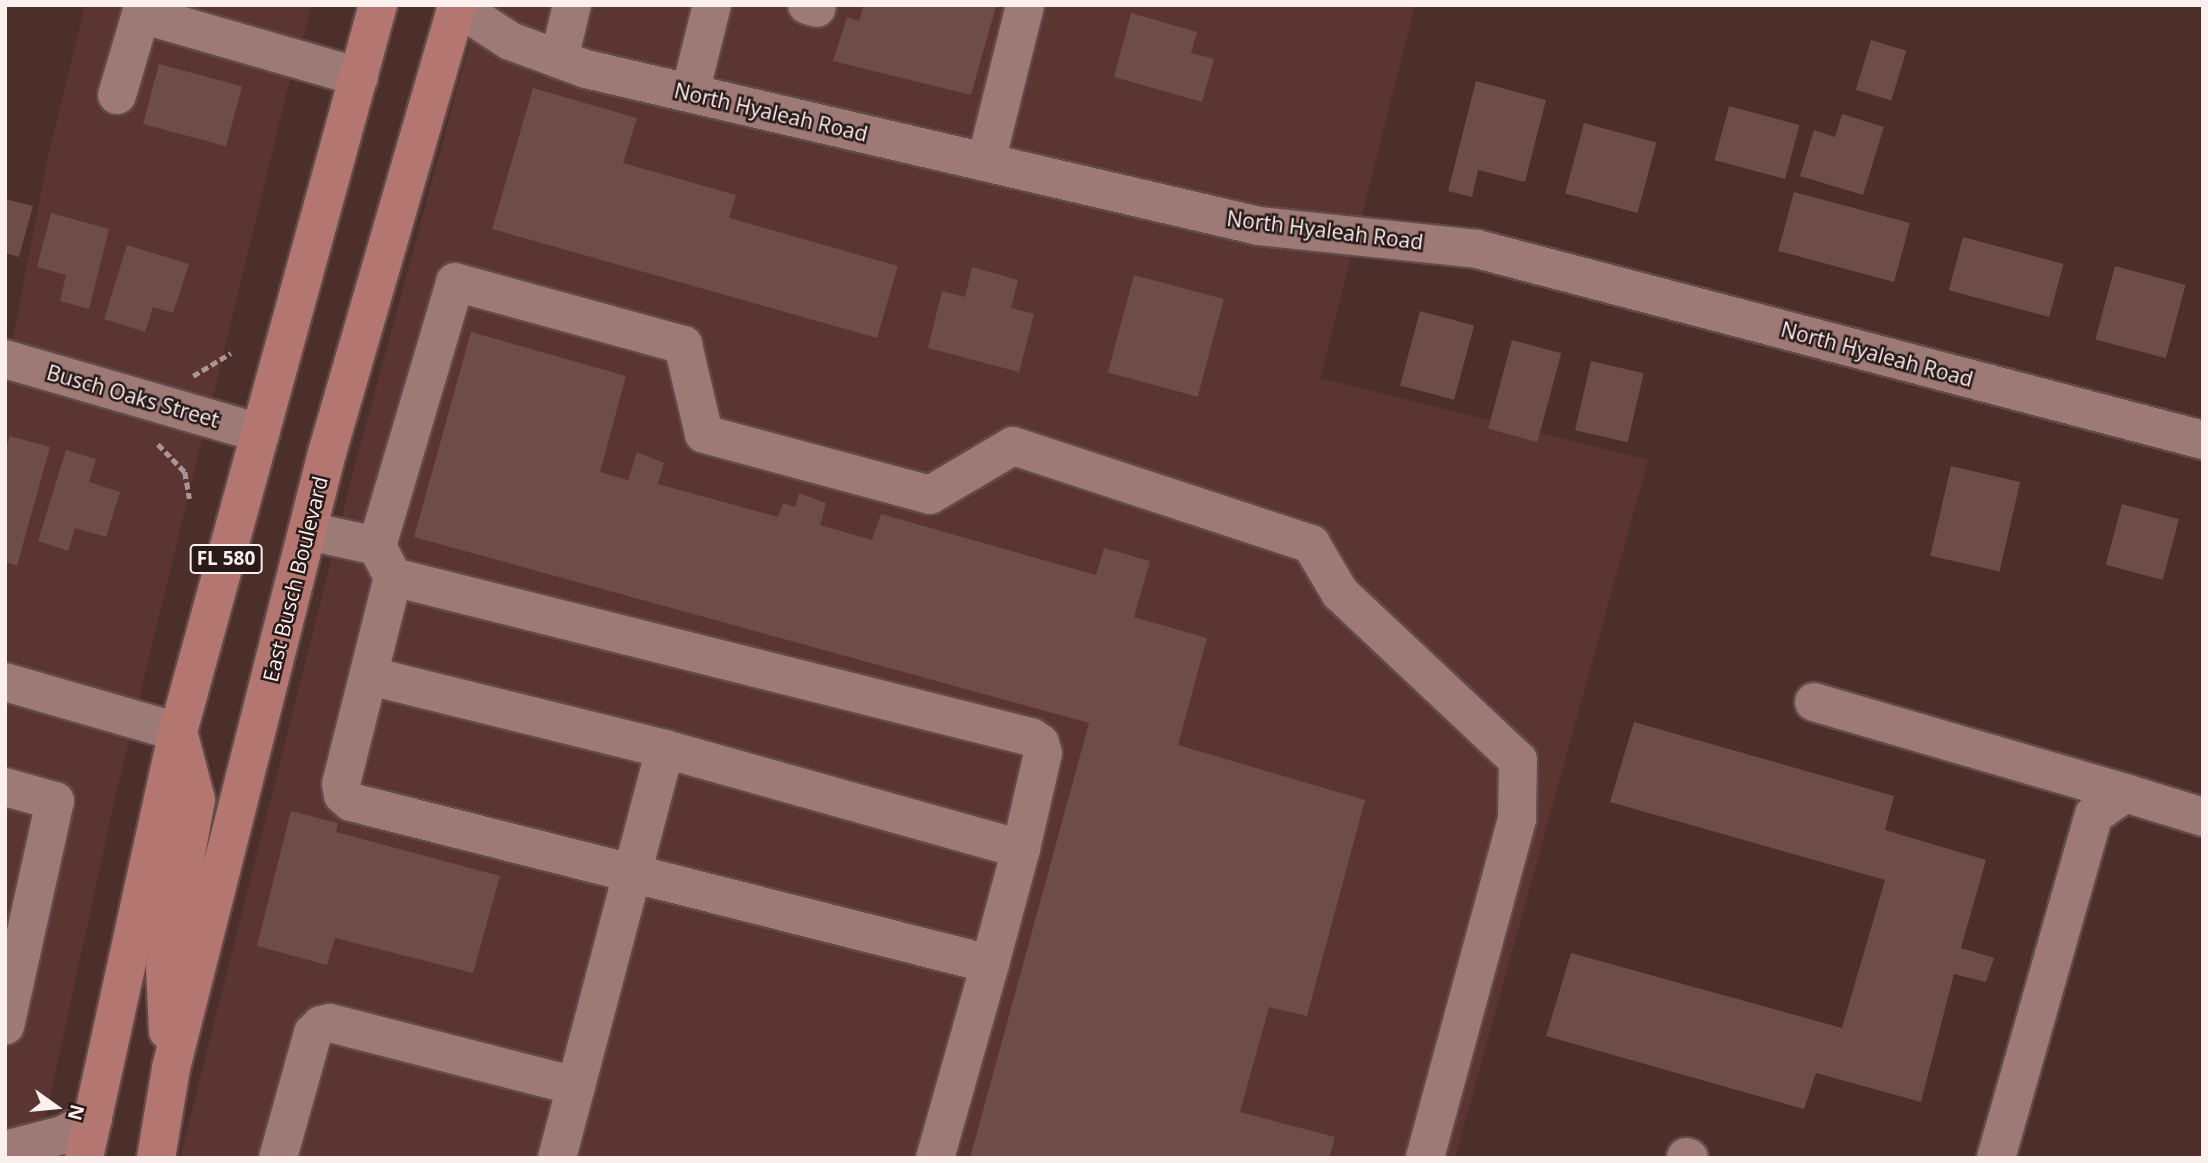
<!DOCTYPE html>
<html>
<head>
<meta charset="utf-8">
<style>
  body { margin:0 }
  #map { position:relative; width:2208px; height:1163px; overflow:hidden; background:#4c2e2b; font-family:"Open Sans",sans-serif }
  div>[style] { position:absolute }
  .built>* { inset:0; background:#5b3532 }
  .building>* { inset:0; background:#6e4c49; transform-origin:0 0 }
  .path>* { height:4.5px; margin-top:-2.25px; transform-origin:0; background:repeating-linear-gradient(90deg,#ab9694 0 7px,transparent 0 10.5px) }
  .roads { filter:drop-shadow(2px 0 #624a48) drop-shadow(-2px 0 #624a48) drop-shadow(0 2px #624a48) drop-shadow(0 -2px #624a48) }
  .minor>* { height:38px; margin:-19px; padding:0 19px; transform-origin:19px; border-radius:19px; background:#9e7a76 }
  .major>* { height:38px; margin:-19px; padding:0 19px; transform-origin:19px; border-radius:19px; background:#b47671 }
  span { translate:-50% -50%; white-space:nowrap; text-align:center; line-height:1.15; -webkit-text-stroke:5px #291a19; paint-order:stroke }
  .shield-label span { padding:2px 5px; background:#291a19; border:2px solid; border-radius:5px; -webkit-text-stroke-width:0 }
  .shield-label { font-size:19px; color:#fcf0ee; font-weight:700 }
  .street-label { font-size:21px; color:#fcf0ee }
  .frame { position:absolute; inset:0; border:7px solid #fcf0ee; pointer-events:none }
  .north { position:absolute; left:21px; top:1072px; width:70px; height:70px; -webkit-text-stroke:5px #291a19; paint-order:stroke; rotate:105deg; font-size:19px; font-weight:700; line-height:28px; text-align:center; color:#fcf0ee }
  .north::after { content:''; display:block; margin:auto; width:24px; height:32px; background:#fcf0ee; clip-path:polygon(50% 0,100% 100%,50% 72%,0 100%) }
</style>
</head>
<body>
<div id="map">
  <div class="built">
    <div style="clip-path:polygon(85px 5px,312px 5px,286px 95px,212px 401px,12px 342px,49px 152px)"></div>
    <div style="clip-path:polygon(486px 5px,1415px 5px,1361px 219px,1262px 209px,591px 52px,518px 24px)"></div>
    <div style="clip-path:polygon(471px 38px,1352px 254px,1320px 378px,1648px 460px,1455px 1158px,180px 1158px,356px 461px)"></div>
    <div style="clip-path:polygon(5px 377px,203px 435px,114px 802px,37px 1158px,5px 1158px)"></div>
  </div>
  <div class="building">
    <div style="clip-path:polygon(864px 5px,996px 6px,971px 95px,833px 61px,847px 17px,859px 21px)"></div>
    <div style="clip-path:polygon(1131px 13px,1197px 32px,1191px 53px,1214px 59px,1202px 102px,1114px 77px)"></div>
    <div style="left:1871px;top:40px;width:37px;height:52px;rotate:17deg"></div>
    <div style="left:159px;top:64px;width:86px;height:62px;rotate:15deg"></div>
    <div style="clip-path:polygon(1476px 81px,1546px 100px,1525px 182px,1478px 170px,1472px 197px,1448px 191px)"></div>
    <div style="clip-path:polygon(533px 88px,637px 118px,623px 163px,736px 195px,729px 218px,898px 266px,877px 338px,492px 229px)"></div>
    <div style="left:1729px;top:106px;width:73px;height:56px;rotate:15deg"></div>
    <div style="clip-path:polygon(1842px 114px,1884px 127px,1863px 195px,1800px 176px,1814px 130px,1835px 137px)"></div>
    <div style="left:1584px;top:123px;width:75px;height:73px;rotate:15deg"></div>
    <div style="left:1794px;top:192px;width:120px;height:61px;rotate:15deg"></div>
    <div style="clip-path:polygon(5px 199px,33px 206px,19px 257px,5px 253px)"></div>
    <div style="clip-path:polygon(51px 213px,109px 229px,89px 309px,60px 301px,66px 275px,37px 267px)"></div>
    <div style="left:1963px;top:237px;width:104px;height:55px;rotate:15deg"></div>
    <div style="clip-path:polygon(127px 245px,189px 264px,173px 313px,153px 307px,145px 332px,104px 319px)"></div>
    <div style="left:2115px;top:266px;width:73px;height:76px;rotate:15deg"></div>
    <div style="clip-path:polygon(972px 267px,1018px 280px,1011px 308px,1034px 314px,1019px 372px,928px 348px,942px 291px,965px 297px)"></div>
    <div style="left:1134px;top:275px;width:93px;height:101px;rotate:15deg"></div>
    <div style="left:1420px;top:311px;width:56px;height:77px;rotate:15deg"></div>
    <div style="clip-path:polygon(471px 332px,626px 376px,600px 472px,628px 480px,637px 452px,664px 463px,658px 484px,778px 517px,783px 503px,795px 507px,799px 493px,826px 503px,820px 525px,872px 540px,881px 514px,1096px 575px,1104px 548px,1150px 561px,1134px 617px,1207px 638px,1178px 745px,1365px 800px,1307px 1016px,1269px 1007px,1240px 1112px,1335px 1137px,1329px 1158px,970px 1158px,1089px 723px,414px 537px)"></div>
    <div style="left:1512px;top:340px;width:51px;height:92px;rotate:15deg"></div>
    <div style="left:1591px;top:361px;width:54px;height:71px;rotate:13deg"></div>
    <div style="clip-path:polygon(10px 436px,50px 447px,17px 566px,5px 562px,5px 450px)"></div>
    <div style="clip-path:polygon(66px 450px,96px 459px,89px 482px,120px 492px,106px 537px,75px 528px,68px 551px,38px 541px)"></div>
    <div style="left:1951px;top:466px;width:71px;height:92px;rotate:13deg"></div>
    <div style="left:2122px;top:504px;width:59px;height:63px;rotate:15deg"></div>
    <div style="clip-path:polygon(1634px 722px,1894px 796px,1885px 830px,1986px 860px,1961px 948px,1994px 958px,1986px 982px,1954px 974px,1921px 1102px,1816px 1073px,1804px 1109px,1546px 1036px,1571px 953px,1842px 1028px,1885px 880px,1610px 802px)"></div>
    <div style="clip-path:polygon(291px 811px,338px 823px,336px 832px,500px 876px,473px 973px,335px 938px,327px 965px,257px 946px)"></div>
  </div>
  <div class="path">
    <div style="left:193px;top:376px;width:44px;rotate:-31.2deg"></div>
    <div style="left:158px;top:444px;width:39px;rotate:46deg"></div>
    <div style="left:185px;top:472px;width:27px;rotate:80deg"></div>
  </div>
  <div class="roads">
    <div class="minor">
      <div style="left:455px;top:5px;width:66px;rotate:33.2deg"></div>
      <div style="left:510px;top:41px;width:81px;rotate:20.2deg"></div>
      <div style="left:586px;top:69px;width:691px;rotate:13.13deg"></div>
      <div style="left:1259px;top:226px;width:219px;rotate:6deg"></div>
      <div style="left:1477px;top:249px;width:751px;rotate:14.74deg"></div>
      <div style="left:807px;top:5px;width:10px;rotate:17deg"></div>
      <div style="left:559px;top:59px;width:56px;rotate:-76.5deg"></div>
      <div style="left:690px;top:93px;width:91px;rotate:-76deg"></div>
      <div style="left:117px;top:95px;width:84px;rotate:-73.5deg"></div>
      <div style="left:141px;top:14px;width:227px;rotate:16.1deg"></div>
      <div style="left:986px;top:162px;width:162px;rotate:-76deg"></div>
      <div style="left:5px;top:359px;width:266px;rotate:16.2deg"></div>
      <div style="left:308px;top:531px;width:71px;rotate:12.3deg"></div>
      <div style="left:377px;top:546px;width:275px;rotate:-73.5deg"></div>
      <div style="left:455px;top:282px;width:237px;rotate:15.4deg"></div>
      <div style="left:683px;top:345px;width:91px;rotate:76.7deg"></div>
      <div style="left:704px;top:434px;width:234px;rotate:15.1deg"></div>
      <div style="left:930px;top:495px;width:96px;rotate:-30.6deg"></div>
      <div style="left:1013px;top:446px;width:314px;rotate:18.2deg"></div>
      <div style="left:1311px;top:544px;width:57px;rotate:59.4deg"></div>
      <div style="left:1340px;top:593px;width:244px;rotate:43.2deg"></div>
      <div style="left:1518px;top:760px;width:59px;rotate:91deg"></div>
      <div style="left:1517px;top:819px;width:351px;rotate:105.2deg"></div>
      <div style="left:377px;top:546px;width:35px;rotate:63deg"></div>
      <div style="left:393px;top:577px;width:213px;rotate:104.1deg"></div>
      <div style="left:341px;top:784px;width:11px;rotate:80deg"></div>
      <div style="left:343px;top:795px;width:11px;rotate:41deg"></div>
      <div style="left:351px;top:802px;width:659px;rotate:14.23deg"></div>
      <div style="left:990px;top:964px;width:202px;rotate:105.8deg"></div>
      <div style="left:393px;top:577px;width:658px;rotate:14.08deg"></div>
      <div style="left:1031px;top:737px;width:11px;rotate:34deg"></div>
      <div style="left:1040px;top:743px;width:10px;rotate:73deg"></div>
      <div style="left:1043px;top:753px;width:98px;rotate:102.9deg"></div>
      <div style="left:370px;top:676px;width:304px;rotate:13.9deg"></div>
      <div style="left:665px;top:749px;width:370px;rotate:15.7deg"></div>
      <div style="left:1021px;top:849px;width:119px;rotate:105.1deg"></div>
      <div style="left:5px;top:682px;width:180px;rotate:16.1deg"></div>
      <div style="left:1814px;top:702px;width:324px;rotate:16.3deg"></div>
      <div style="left:5px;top:787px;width:52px;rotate:15.6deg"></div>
      <div style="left:55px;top:801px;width:230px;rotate:102.5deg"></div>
      <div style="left:5px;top:1150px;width:60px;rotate:-14.5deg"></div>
      <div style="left:63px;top:1135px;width:34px;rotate:-28deg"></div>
      <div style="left:1686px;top:1157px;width:3px;rotate:18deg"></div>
      <div style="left:278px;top:1158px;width:130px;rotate:-74.4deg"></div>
      <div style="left:313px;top:1033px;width:11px;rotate:-45deg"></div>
      <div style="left:321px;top:1025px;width:9px;rotate:-13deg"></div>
      <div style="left:330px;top:1023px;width:254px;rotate:14.4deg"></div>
      <div style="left:557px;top:1158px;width:423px;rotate:-75.2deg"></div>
      <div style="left:1996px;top:1158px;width:357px;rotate:-74.1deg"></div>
      <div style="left:2094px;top:815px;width:38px;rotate:-35deg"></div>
      <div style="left:2125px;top:793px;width:82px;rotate:17.1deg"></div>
    </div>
    <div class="major">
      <div style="left:168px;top:1031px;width:64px;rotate:-92.7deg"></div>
      <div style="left:165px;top:967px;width:170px;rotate:-79.5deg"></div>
      <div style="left:196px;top:800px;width:63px;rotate:-104.7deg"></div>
      <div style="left:84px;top:1158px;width:436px;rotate:-77.6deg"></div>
      <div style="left:178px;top:732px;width:754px;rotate:-74.62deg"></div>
      <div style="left:156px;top:1158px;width:91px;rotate:-80.5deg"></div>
      <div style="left:171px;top:1068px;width:634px;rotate:-75.77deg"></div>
      <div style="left:327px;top:453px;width:466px;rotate:-73.8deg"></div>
    </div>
  </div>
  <div class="shield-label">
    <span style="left:226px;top:559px">FL 580</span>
  </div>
  <div class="street-label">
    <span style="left:771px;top:112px;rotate:13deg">North Hyaleah Road</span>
    <span style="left:1325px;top:230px;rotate:7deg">North Hyaleah Road</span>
    <span style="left:1877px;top:354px;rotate:15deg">North Hyaleah Road</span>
    <span style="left:133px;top:396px;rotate:16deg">Busch Oaks Street</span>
    <span style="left:295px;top:579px;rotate:-76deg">East Busch Boulevard</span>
  </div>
  <div class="frame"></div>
  <div class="north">N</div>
</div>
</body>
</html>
